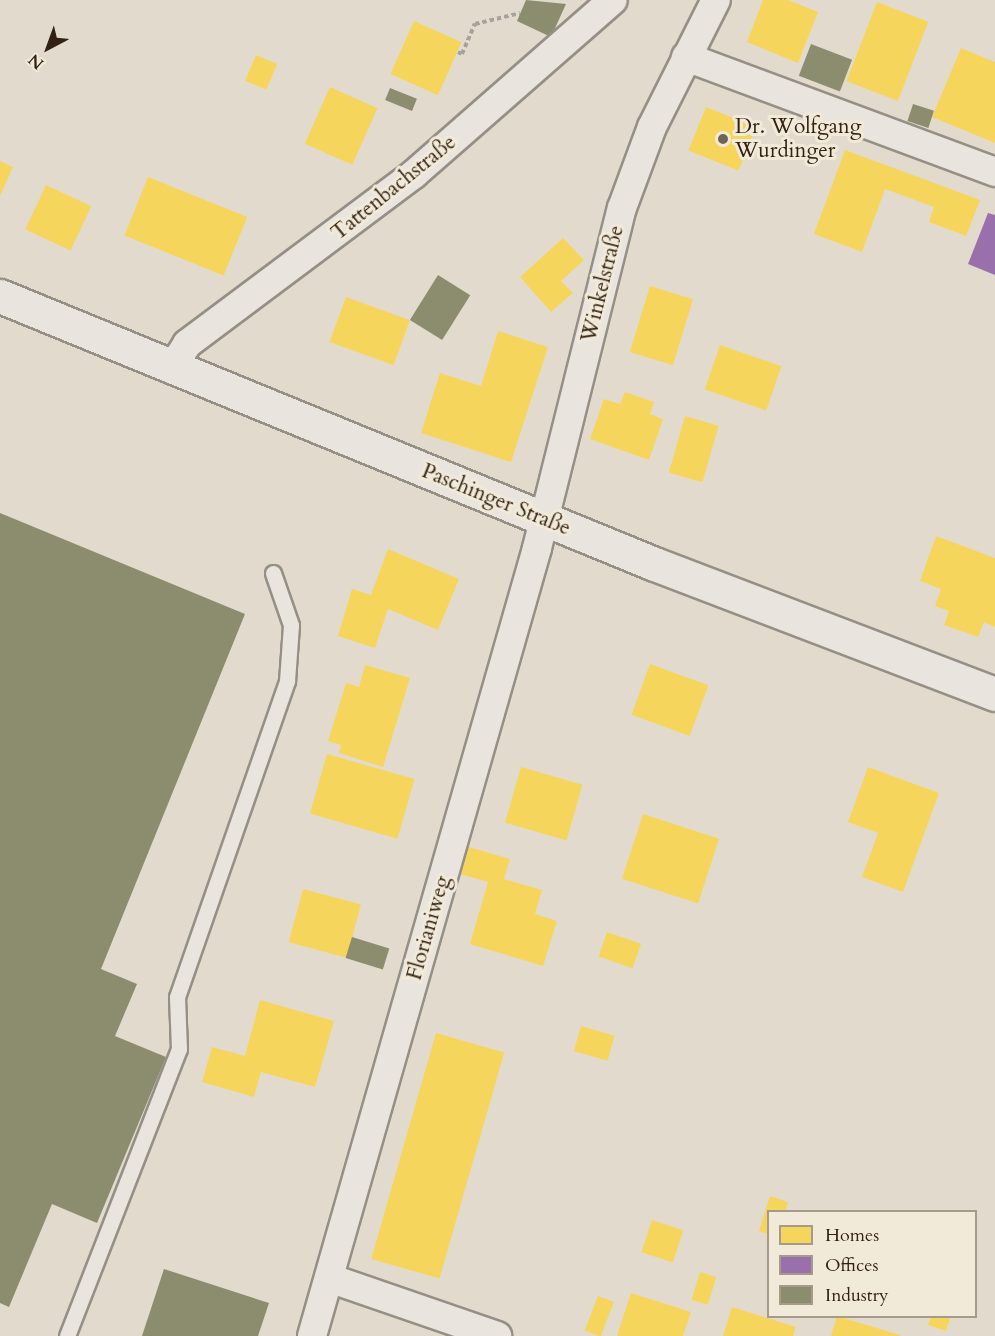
<!DOCTYPE html>
<html>
<head>
<meta charset="utf-8">
<style>
  body { margin:0 }
  #map { position:relative; width:995px; height:1336px; overflow:hidden; background:#e2dbcd; font-family:Cardo,serif }
  div>[style] { position:absolute }
  .homes>* { inset:0; background:#f6d55c; transform-origin:0 0 }
  .offices>* { inset:0; background:#9970ab }
  .industry>* { inset:0; background:#8c8c6e; transform-origin:0 0 }
  .path>* { height:4px; margin-top:-2px; transform-origin:0; background:repeating-linear-gradient(90deg,#a7a39c 0 4.5px,transparent 0 7.5px) }
  .roads { filter:drop-shadow(2px 0 #958f85) drop-shadow(-2px 0 #958f85) drop-shadow(0 2px #958f85) drop-shadow(0 -2px #958f85) }
  .service>* { height:15px; margin:-7.5px; padding:0 7.5px; transform-origin:7.5px; border-radius:7.5px; background:#e9e5de }
  .minor>* { height:28px; margin:-14px; padding:0 14px; transform-origin:14px; border-radius:14px; background:#e9e5de }
  .tertiary>* { height:33px; margin:-16.5px; padding:0 16.5px; transform-origin:16.5px; border-radius:16.5px; background:#e9e5de }
  .dots>* { width:16px; height:16px; translate:-50% -50%; box-sizing:border-box; border:3px solid #f2ead9; border-radius:50% }
  span { translate:-50% -50%; white-space:nowrap; text-align:center; line-height:1.15; -webkit-text-stroke:6px #f2ead9; paint-order:stroke }
  .poi-label { font-size:21px; color:#332213 }
  .left { translate:0 -50%; text-align:left }
  .street-label { font-size:21px; color:#332213 }
  .legend { position:absolute; left:767px; top:1210px; width:210px; height:108px; box-sizing:border-box; background:#f2ead9; border:2px solid #a69a8a; margin:0; padding:8px 10px; list-style:none; font-size:18px; color:#332213 }
  .legend li { display:flex; align-items:center; gap:12px; height:30px }
  .legend b { width:30px; border:2px solid #a69a8a }
  .north { position:absolute; left:18px; top:18px; width:60px; height:60px; -webkit-text-stroke:4px #f2ead9; paint-order:stroke; rotate:221deg; font-size:16px; font-weight:700; line-height:24px; text-align:center; color:#332213 }
  .north::after { content:''; display:block; margin:auto; width:21px; height:27px; background:#332213; clip-path:polygon(50% 0,100% 100%,50% 72%,0 100%) }
</style>
</head>
<body>
<div id="map">
  <div class="homes">
    <div style="clip-path:polygon(763px 0,788px 0,818px 12px,798px 63px,747px 42px)"></div>
    <div style="left:877px;top:2px;width:55px;height:85px;rotate:21deg"></div>
    <div style="left:414px;top:21px;width:52px;height:58px;rotate:24deg"></div>
    <div style="clip-path:polygon(961px 48px,995px 62px,995px 143px,932px 117px)"></div>
    <div style="left:256px;top:55px;width:23px;height:28px;rotate:23deg"></div>
    <div style="left:330px;top:87px;width:52px;height:62px;rotate:24deg"></div>
    <div style="left:706px;top:107px;width:54px;height:47px;rotate:22deg"></div>
    <div style="clip-path:polygon(845px 150px,980px 200px,966px 236px,929px 222px,934px 207px,885px 189px,862px 252px,814px 234px)"></div>
    <div style="clip-path:polygon(0 161px,13px 167px,0 196px)"></div>
    <div style="left:148px;top:177px;width:107px;height:63px;rotate:22deg"></div>
    <div style="left:46px;top:185px;width:50px;height:49px;rotate:25deg"></div>
    <div style="clip-path:polygon(563px 238px,584px 260px,561px 281px,573px 293px,551px 312px,520px 277px)"></div>
    <div style="left:650px;top:286px;width:45px;height:69px;rotate:17deg"></div>
    <div style="left:346px;top:297px;width:68px;height:48px;rotate:20deg"></div>
    <div style="clip-path:polygon(498px 331px,548px 347px,511px 462px,421px 433px,440px 373px,481px 386px)"></div>
    <div style="left:720px;top:345px;width:65px;height:47px;rotate:19deg"></div>
    <div style="clip-path:polygon(625px 392px,654px 402px,650px 414px,663px 419px,649px 460px,590px 439px,604px 399px,620px 404px)"></div>
    <div style="left:685px;top:416px;width:35px;height:59px;rotate:16deg"></div>
    <div style="clip-path:polygon(936px 536px,995px 558px,995px 627px,984px 622px,978px 637px,944px 625px,949px 611px,935px 606px,941px 589px,920px 581px)"></div>
    <div style="clip-path:polygon(388px 549px,459px 579px,438px 630px,388px 609px,375px 648px,338px 636px,352px 589px,371px 595px)"></div>
    <div style="left:650px;top:664px;width:62px;height:54px;rotate:20deg"></div>
    <div style="clip-path:polygon(365px 665px,410px 678px,383px 767px,339px 753px,341px 745px,328px 741px,346px 683px,359px 687px)"></div>
    <div style="left:327px;top:754px;width:91px;height:62px;rotate:16deg"></div>
    <div style="left:521px;top:767px;width:64px;height:58px;rotate:16deg"></div>
    <div style="clip-path:polygon(868px 767px,939px 793px,903px 892px,862px 877px,878px 833px,848px 822px)"></div>
    <div style="left:643px;top:814px;width:80px;height:68px;rotate:18deg"></div>
    <div style="clip-path:polygon(469px 847px,510px 859px,504px 879px,542px 890px,535px 914px,557px 921px,543px 966px,470px 944px,488px 882px,460px 874px)"></div>
    <div style="left:303px;top:889px;width:60px;height:55px;rotate:15deg"></div>
    <div style="left:607px;top:932px;width:36px;height:26px;rotate:19deg"></div>
    <div style="clip-path:polygon(260px 1000px,334px 1021px,315px 1087px,261px 1072px,254px 1097px,202px 1082px,212px 1047px,245px 1056px)"></div>
    <div style="left:581px;top:1026px;width:35px;height:26px;rotate:16deg"></div>
    <div style="left:436px;top:1033px;width:71px;height:235px;rotate:16deg"></div>
    <div style="clip-path:polygon(770px 1196px,788px 1202px,785px 1212px,768px 1212px,768px 1234px,759px 1231px)"></div>
    <div style="left:652px;top:1220px;width:33px;height:34px;rotate:18deg"></div>
    <div style="left:700px;top:1272px;width:17px;height:29px;rotate:17deg"></div>
    <div style="clip-path:polygon(631px 1293px,691px 1312px,683px 1336px,617px 1336px)"></div>
    <div style="left:598px;top:1296px;width:17px;height:37px;rotate:21deg"></div>
    <div style="clip-path:polygon(732px 1307px,796px 1327px,793px 1336px,723px 1336px)"></div>
    <div style="clip-path:polygon(837px 1316px,900px 1335px,900px 1336px,831px 1336px)"></div>
    <div style="clip-path:polygon(931px 1316px,951px 1316px,946px 1331px,928px 1325px)"></div>
  </div>
  <div class="offices">
    <div style="clip-path:polygon(988px 213px,995px 215px,995px 275px,968px 264px)"></div>
  </div>
  <div class="industry">
    <div style="clip-path:polygon(526px 0,566px 4px,551px 37px,517px 21px)"></div>
    <div style="left:811px;top:44px;width:44px;height:34px;rotate:21deg"></div>
    <div style="left:390px;top:88px;width:29px;height:13px;rotate:22deg"></div>
    <div style="left:913px;top:104px;width:22px;height:18px;rotate:18deg"></div>
    <div style="left:438px;top:275px;width:38px;height:53px;rotate:32deg"></div>
    <div style="clip-path:polygon(0 513px,245px 614px,101px 969px,137px 984px,115px 1036px,166px 1057px,97px 1223px,52px 1204px,9px 1307px,0 1303px)"></div>
    <div style="left:352px;top:937px;width:39px;height:22px;rotate:17deg"></div>
    <div style="clip-path:polygon(164px 1269px,269px 1303px,258px 1336px,142px 1336px)"></div>
  </div>
  <div class="path">
    <div style="left:458px;top:52px;width:4px;rotate:27deg"></div>
    <div style="left:462px;top:54px;width:33px;rotate:-67deg"></div>
    <div style="left:475px;top:24px;width:46px;rotate:-13.7deg"></div>
  </div>
  <div class="roads">
    <div class="service">
      <div style="left:67px;top:1336px;width:308px;rotate:-68.7deg"></div>
      <div style="left:179px;top:1049px;width:52px;rotate:-92.2deg"></div>
      <div style="left:177px;top:997px;width:335px;rotate:-70.8deg"></div>
      <div style="left:287px;top:681px;width:56px;rotate:-85.9deg"></div>
      <div style="left:291px;top:625px;width:55px;rotate:-109.1deg"></div>
    </div>
    <div class="minor">
      <div style="left:686px;top:57px;width:330px;rotate:20.4deg"></div>
      <div style="left:171px;top:369px;width:30px;rotate:-57deg"></div>
      <div style="left:187px;top:344px;width:284px;rotate:-36.8deg"></div>
      <div style="left:414px;top:174px;width:264px;rotate:-41.2deg"></div>
      <div style="left:329px;top:1278px;width:178px;rotate:19deg"></div>
      <div style="left:312px;top:1336px;width:819px;rotate:-74.06deg"></div>
      <div style="left:537px;top:548px;width:350px;rotate:-76deg"></div>
      <div style="left:622px;top:208px;width:86px;rotate:-69.7deg"></div>
      <div style="left:652px;top:127px;width:142px;rotate:-63.3deg"></div>
    </div>
    <div class="tertiary">
      <div style="left:0;top:296px;width:705px;rotate:22.27deg"></div>
      <div style="left:652px;top:563px;width:367px;rotate:20.9deg"></div>
    </div>
  </div>
  <div class="dots">
    <div style="left:723px;top:139px;background:#706354"></div>
  </div>
  <div class="poi-label">
    <span class="left" style="left:735px;top:139px">Dr. Wolfgang<br>Wurdinger</span>
  </div>
  <div class="street-label">
    <span style="left:394px;top:188px;rotate:-39deg">Tattenbachstraße</span>
    <span style="left:603px;top:284px;rotate:-76deg">Winkelstraße</span>
    <span style="left:496px;top:500px;rotate:22deg">Paschinger Straße</span>
    <span style="left:429px;top:928px;rotate:-74deg">Florianiweg</span>
  </div>
  <ul class="legend">
  <li><b style="height:16px;background:#f6d55c"></b>Homes</li>
  <li><b style="height:16px;background:#9970ab"></b>Offices</li>
  <li><b style="height:16px;background:#8c8c6e"></b>Industry</li>
  </ul>
  <div class="north">N</div>
</div>
</body>
</html>
